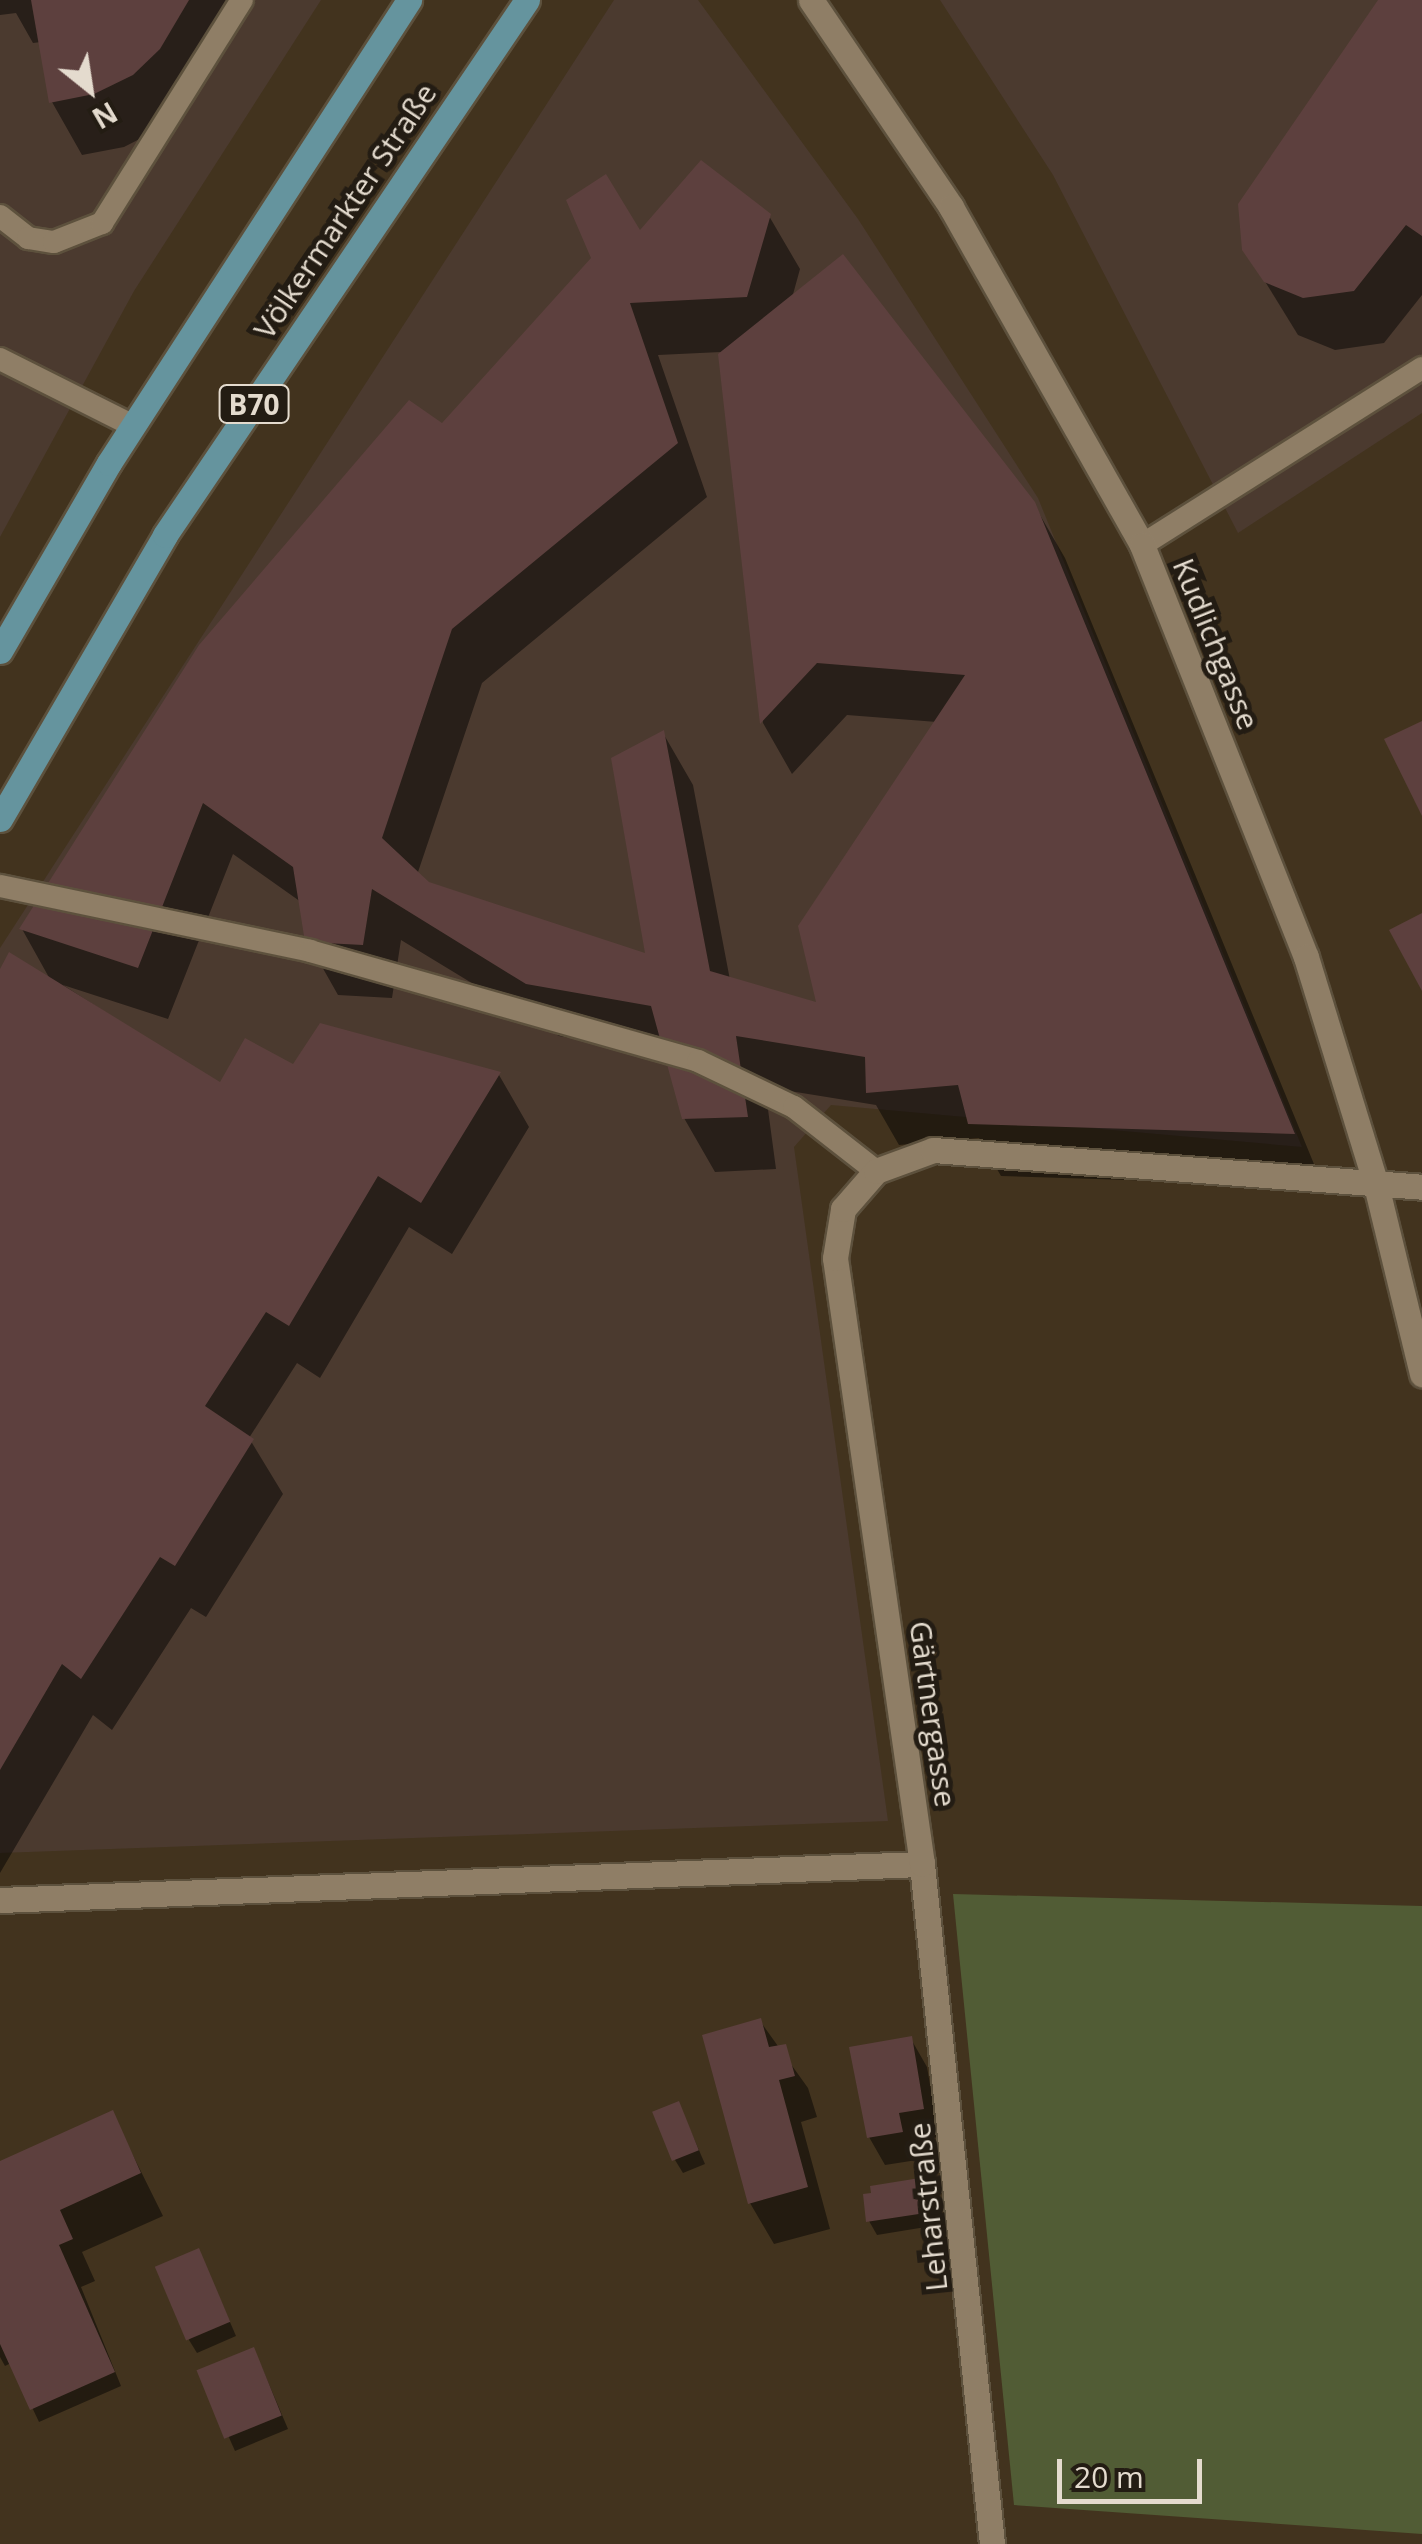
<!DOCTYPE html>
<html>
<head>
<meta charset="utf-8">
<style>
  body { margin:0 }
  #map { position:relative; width:1422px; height:2544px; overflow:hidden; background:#42331e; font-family:"Open Sans",sans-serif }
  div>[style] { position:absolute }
  .commercial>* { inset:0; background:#4b3a2f }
  .green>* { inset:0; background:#515c35 }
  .shadow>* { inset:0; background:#0007 }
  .building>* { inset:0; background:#5d403e; transform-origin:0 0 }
  .roads { filter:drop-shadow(2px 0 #5d513d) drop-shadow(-2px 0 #5d513d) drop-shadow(0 2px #5d513d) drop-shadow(0 -2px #5d513d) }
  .lane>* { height:22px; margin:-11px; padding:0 11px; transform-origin:11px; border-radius:11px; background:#8f7e66 }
  .street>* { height:25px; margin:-12.5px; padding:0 12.5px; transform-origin:12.5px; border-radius:12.5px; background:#8f7e66 }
  .primary>* { height:25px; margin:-12.5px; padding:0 12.5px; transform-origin:12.5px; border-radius:12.5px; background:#65949e }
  span { translate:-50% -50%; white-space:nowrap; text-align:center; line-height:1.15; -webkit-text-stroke:10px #231c13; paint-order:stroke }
  .shield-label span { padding:2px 8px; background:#231c13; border:2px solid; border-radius:8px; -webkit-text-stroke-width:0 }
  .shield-label { font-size:28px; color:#e4dbce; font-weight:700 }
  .street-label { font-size:30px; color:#e4dbce }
  .north { position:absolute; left:40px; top:40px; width:100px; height:100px; -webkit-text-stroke:8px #231c13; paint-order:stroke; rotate:150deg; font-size:28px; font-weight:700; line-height:40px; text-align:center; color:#e4dbce }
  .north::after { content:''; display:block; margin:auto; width:35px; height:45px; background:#e4dbce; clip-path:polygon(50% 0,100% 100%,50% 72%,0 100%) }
  .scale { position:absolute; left:1057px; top:2459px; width:145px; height:45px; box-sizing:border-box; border:5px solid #e4dbce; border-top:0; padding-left:12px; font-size:30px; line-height:35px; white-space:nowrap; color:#e4dbce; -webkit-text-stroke:8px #231c13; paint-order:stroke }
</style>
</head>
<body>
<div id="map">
  <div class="commercial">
    <div style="clip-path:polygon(0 0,321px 0,134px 291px,0 537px)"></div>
    <div style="clip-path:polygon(614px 0,698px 0,858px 219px,1038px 498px,1302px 1147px,831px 1105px,794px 1147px,888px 1821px,0 1853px,0 948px)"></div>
    <div style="clip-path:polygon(940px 0,1422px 0,1422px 413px,1238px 533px,1053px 175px)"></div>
  </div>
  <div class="green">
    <div style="clip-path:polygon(953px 1894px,1422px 1906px,1422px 2534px,1014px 2505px)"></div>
  </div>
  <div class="shadow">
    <div style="clip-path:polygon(0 0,232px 0,163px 127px,124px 147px,82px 155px,52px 102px,41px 42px,33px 43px,16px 13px,0 15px)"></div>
    <div style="clip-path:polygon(1381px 0,1422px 0,1422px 295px,1384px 343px,1335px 350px,1298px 335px,1245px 249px)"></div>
    <div style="clip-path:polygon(evenodd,769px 216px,800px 269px,792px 298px,1033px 503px,1065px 558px,1323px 1186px,1001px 1176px,979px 1138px,899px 1145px,876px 1105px,765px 1087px,776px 1169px,715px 1172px,684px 1118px,667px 1055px,559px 1036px,401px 940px,392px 998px,338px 995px,308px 942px,301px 902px,233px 854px,168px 1019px,63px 985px,221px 1086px,293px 1067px,499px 1075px,529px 1127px,452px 1254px,409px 1227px,320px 1378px,297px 1363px,249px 1438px,283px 1494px,206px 1617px,191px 1608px,112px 1730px,93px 1715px,0 1873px,0 974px,51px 981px,22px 929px,443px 426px,640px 234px,769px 216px,721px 352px,763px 723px,792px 774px,847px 715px,937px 722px,820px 1006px,730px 980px,693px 785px,663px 733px,648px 956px,427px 884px,417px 875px,482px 683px,707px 497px,658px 355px,721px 352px)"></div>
    <div style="clip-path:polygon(760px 2021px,808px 2088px,817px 2117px,801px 2122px,830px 2229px,774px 2244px,750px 2203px)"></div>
    <div style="clip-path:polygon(911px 2039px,927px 2067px,939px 2137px,914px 2141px,917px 2160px,885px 2165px,869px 2137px)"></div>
    <div style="clip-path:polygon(112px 2113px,163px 2216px,82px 2252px,95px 2281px,81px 2287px,121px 2386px,39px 2422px,11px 2363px,5px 2366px,0 2357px,0 2164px)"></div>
    <div style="clip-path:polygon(685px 2118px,705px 2164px,683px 2173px,675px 2160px)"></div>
    <div style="clip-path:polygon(925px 2180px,938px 2225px,877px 2235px,869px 2221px)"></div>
    <div style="clip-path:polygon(205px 2264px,236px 2336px,197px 2353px,189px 2340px)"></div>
    <div style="clip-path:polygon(260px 2363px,288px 2429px,235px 2451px,200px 2372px)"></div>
  </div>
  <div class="building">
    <div style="clip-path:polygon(31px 0,189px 0,160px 49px,133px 75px,94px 94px,49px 103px)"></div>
    <div style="clip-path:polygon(1378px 0,1422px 0,1422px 236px,1406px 225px,1354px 291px,1303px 298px,1264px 282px,1242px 250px,1238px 204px)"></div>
    <div style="clip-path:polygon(701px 160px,771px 214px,747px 297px,630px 303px,678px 443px,452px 629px,382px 838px,429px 882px,645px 953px,611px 758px,664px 730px,710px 971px,816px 1002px,798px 926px,965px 675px,817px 663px,760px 724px,718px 354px,843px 254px,1035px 502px,1295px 1134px,968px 1124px,958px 1085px,866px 1093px,865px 1057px,736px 1036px,748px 1117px,682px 1119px,651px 1006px,526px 984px,372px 889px,363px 945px,305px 942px,293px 867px,203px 803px,138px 968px,19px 929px,199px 645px,409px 400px,442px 423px,591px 258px,566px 200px,606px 174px,640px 230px)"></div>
    <div style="clip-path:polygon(1422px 721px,1422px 816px,1384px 739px)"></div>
    <div style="clip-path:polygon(1422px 913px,1422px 991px,1389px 930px)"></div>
    <div style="clip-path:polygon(9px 952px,220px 1082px,245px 1038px,293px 1064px,320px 1023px,501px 1072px,421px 1203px,378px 1176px,289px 1326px,266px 1312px,205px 1406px,254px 1439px,175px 1566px,160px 1557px,81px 1679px,62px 1664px,0 1770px,0 969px)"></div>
    <div style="clip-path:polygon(761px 2018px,769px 2047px,786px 2044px,795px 2076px,779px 2080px,808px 2187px,748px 2204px,702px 2035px)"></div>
    <div style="clip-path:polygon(912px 2036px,924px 2109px,899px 2113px,903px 2132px,867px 2138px,849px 2047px)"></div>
    <div style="left:679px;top:2101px;width:53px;height:29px;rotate:68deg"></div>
    <div style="clip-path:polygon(113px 2110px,141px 2173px,60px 2210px,73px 2239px,59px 2245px,115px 2372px,30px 2410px,0 2344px,0 2161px)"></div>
    <div style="clip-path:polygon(926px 2177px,932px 2212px,866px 2222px,863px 2194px,871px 2193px,870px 2186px)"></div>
    <div style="left:199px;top:2248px;width:80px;height:48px;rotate:67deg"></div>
    <div style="left:254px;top:2347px;width:74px;height:62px;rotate:68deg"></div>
  </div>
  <div class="roads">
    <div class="lane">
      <div style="left:0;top:216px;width:36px;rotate:38deg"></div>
      <div style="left:28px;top:238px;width:26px;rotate:9deg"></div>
      <div style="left:54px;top:242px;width:52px;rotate:-21.6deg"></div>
      <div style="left:102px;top:223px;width:263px;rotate:-57.9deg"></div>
      <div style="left:0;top:359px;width:149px;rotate:26.7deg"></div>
      <div style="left:1142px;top:545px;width:331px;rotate:-32.3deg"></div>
      <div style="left:0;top:886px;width:317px;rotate:11.8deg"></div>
      <div style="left:310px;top:951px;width:403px;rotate:15.8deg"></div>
      <div style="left:698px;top:1061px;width:106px;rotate:25.6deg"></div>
      <div style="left:794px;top:1107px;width:104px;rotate:38deg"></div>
    </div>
    <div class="street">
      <div style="left:811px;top:0;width:250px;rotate:55.9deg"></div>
      <div style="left:951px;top:207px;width:388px;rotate:60.5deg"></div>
      <div style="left:1142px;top:545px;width:443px;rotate:68.3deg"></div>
      <div style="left:1306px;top:957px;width:239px;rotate:72.9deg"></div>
      <div style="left:1376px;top:1185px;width:195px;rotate:76.3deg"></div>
      <div style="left:0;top:1900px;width:923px;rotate:-2.24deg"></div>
      <div style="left:992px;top:2544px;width:684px;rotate:-95.88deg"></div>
      <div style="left:922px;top:1864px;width:612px;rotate:-98.17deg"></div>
      <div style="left:835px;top:1258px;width:50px;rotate:-80.7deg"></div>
      <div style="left:843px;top:1209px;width:50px;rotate:-49deg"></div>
      <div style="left:876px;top:1171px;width:61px;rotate:-20.2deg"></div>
      <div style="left:933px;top:1150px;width:490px;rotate:4.3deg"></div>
    </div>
    <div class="primary">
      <div style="left:0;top:651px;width:217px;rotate:-59.9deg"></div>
      <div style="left:109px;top:463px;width:552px;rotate:-57.06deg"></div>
      <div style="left:0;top:819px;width:328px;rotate:-59.8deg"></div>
      <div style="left:165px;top:535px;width:646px;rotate:-55.92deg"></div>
    </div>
  </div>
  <div class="shield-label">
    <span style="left:254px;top:404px">B70</span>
  </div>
  <div class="street-label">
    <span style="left:345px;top:211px;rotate:-56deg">Völkermarkter Straße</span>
    <span style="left:1216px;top:644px;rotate:68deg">Kudlichgasse</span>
    <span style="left:933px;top:1714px;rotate:82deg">Gärtnergasse</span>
    <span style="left:928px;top:2207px;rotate:-96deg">Leharstraße</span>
  </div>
  <div class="north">N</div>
  <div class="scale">20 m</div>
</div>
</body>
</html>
